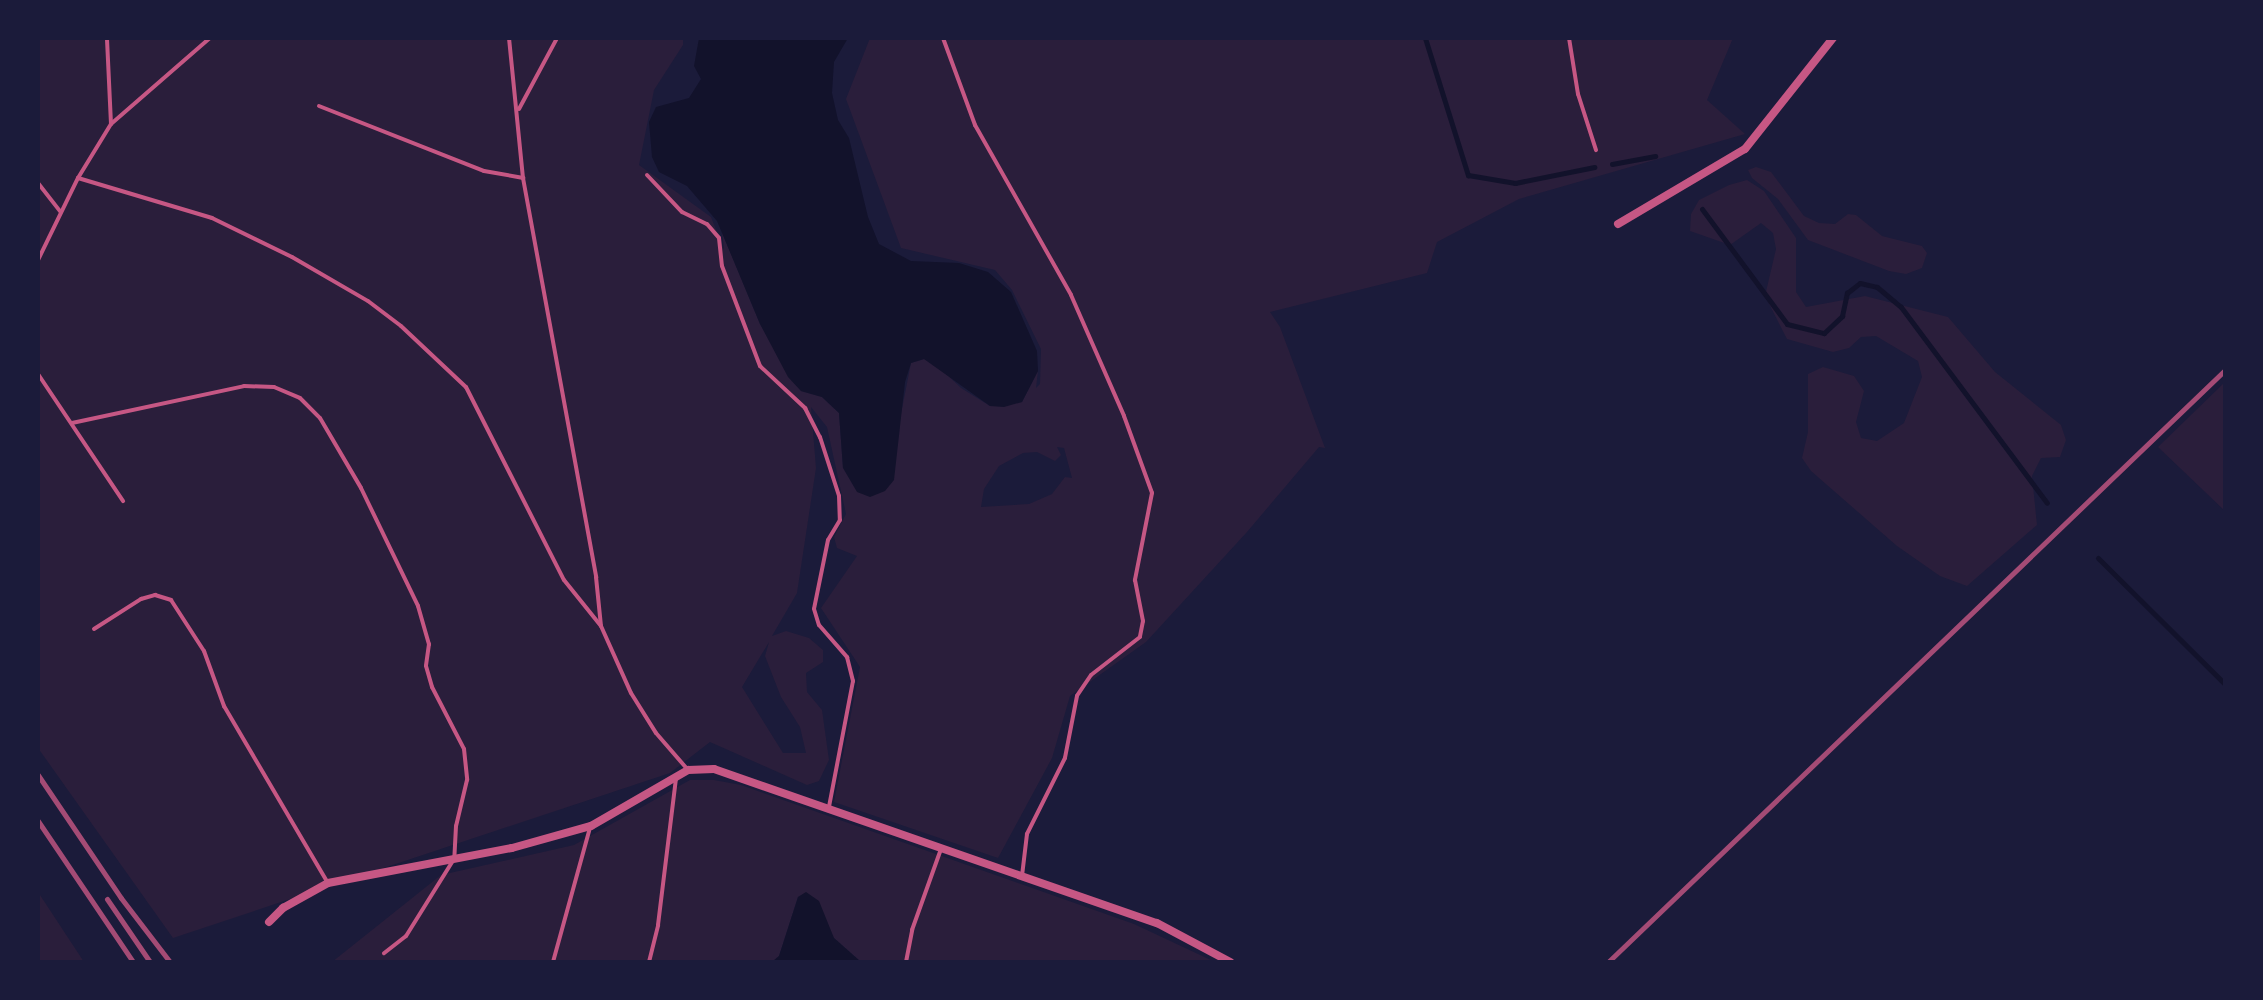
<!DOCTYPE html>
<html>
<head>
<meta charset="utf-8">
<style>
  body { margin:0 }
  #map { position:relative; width:2263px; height:1000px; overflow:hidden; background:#1b1b3a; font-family:Roboto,sans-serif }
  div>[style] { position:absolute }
  .green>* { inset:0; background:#2a1e3b }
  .water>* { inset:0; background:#12122b }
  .stream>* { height:5px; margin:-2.5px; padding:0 2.5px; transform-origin:2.5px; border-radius:2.5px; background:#12122b }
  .service>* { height:4px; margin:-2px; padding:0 2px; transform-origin:2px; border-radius:2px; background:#c65784 }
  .minor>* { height:8px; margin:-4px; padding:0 4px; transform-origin:4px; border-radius:4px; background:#c65784 }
  .rail>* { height:5px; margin:-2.5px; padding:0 2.5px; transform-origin:2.5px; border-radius:2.5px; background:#a44b75 }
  span { translate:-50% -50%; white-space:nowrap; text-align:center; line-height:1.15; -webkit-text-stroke:8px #1b1b3a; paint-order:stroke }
  .frame { position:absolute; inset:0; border:40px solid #1b1b3a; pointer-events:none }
</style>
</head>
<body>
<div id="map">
  <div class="green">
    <div style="clip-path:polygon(evenodd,38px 38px,683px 38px,683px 45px,654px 90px,639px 165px,711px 217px,724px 250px,722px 232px,760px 324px,801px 391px,822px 397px,839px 413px,843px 468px,900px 419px,911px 363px,924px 359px,938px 366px,961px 388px,990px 406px,1022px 402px,1038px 371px,1036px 388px,1040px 384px,1041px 349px,1012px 290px,995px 270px,901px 248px,846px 99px,870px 38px,1733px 38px,1707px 100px,1745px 134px,1519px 199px,1437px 242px,1427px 273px,1270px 312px,1280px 327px,1325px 448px,1319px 447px,1247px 532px,1146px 642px,1070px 696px,1052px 758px,998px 858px,834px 802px,860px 667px,821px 608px,857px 556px,837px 548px,834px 537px,846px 514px,827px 427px,811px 407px,816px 468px,797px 593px,772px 636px,786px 631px,809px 638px,823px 650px,823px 662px,806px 673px,807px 692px,822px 710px,829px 760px,819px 781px,807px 785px,710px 742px,670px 773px,173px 938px,38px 748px,38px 38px,1057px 447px,1064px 448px,1072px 478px,1065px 477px,1052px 494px,1029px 504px,981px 507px,984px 489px,999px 466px,1023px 453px,1037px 452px,1055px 461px,1061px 455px,1057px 447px,38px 38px,769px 642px,765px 656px,781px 697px,800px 727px,806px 753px,783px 753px,742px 687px,769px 642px)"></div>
    <div style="clip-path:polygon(1756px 167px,1771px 172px,1804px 216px,1819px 223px,1835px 224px,1848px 214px,1856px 215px,1882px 236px,1922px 246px,1927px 253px,1922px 268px,1906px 274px,1889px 271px,1808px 240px,1778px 199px,1752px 178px,1748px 170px)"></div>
    <div style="clip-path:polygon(1747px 180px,1764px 191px,1796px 238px,1796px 292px,1806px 307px,1865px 296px,1948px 317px,1995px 372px,2061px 425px,2066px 440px,2060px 457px,2041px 458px,2032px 476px,2037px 525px,1967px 586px,1940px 576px,1897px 546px,1811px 471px,1802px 458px,1808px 432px,1808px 374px,1823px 367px,1854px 376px,1864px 391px,1856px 422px,1861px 438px,1877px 441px,1904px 423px,1922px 377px,1918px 361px,1876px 336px,1861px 337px,1849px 348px,1833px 352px,1787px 339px,1765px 296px,1776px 249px,1773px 233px,1761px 223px,1730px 245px,1690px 231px,1691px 214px,1699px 200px,1729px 185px)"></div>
    <div style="clip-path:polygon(2225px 382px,2225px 511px,2158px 447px)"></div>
    <div style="clip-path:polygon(690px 780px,714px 780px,741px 785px,1134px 924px,1215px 962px,861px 962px,834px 938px,806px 893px,798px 897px,779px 956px,772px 962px,332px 962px,441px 875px,574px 845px)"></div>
    <div style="clip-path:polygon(38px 892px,84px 962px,85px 962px,38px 962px)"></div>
  </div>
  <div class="water">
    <div style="clip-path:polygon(699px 38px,848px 38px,834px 62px,832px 93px,838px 120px,849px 138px,868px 217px,879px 244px,911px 261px,959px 263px,988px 272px,1011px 292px,1037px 351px,1038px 371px,1022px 402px,1004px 407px,990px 406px,924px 359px,911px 363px,905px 382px,894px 480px,885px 491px,870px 497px,857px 492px,843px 468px,839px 413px,822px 397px,801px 391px,788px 377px,760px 324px,717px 221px,687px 186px,659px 172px,652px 157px,649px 122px,656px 107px,689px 98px,701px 79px,694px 66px)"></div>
    <div style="clip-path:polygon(806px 892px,819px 901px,834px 938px,861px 962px,772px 962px,779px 956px,798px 897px)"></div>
  </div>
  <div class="stream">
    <div style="left:1425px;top:38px;width:144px;rotate:72.6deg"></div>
    <div style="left:1468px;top:175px;width:48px;rotate:9.7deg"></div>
    <div style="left:1515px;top:183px;width:81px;rotate:-11.4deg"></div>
    <div style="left:1612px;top:164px;width:44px;rotate:-10.5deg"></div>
    <div style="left:1702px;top:209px;width:143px;rotate:53.5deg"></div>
    <div style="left:1787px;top:324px;width:38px;rotate:14deg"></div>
    <div style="left:1824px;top:333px;width:25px;rotate:-43deg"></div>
    <div style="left:1842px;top:316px;width:24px;rotate:-78deg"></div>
    <div style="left:1847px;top:293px;width:16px;rotate:-38deg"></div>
    <div style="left:1860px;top:283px;width:17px;rotate:13deg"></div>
    <div style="left:1877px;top:287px;width:31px;rotate:40deg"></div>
    <div style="left:1901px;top:307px;width:244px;rotate:53.3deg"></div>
    <div style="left:2098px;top:558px;width:179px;rotate:44.8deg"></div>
  </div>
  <div class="service">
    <div style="left:509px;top:38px;width:141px;rotate:84.3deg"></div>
    <div style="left:523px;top:178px;width:406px;rotate:79.6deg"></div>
    <div style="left:596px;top:577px;width:49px;rotate:84.2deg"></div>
    <div style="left:601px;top:626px;width:73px;rotate:65.9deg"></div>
    <div style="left:631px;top:693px;width:47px;rotate:58deg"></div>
    <div style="left:656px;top:733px;width:49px;rotate:49.1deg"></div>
    <div style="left:943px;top:38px;width:93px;rotate:69.8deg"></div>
    <div style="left:975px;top:125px;width:195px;rotate:60.5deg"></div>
    <div style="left:1071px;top:295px;width:132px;rotate:66.3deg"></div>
    <div style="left:1124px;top:416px;width:82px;rotate:70deg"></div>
    <div style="left:1152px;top:493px;width:89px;rotate:101.1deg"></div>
    <div style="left:1135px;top:580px;width:42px;rotate:79deg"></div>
    <div style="left:1143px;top:621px;width:16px;rotate:101deg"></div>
    <div style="left:1140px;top:637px;width:62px;rotate:142.2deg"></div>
    <div style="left:1091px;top:675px;width:25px;rotate:124deg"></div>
    <div style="left:1077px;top:696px;width:63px;rotate:101deg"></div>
    <div style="left:1065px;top:758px;width:85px;rotate:116.6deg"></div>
    <div style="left:1027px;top:834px;width:42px;rotate:96.8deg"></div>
    <div style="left:1569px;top:38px;width:57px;rotate:80.9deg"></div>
    <div style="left:1578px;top:94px;width:59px;rotate:72.2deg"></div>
    <div style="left:319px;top:106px;width:177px;rotate:21.5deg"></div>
    <div style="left:484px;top:171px;width:40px;rotate:10deg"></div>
    <div style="left:519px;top:109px;width:81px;rotate:-61.8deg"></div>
    <div style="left:111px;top:124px;width:131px;rotate:-41deg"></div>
    <div style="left:647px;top:175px;width:51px;rotate:46.6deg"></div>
    <div style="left:682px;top:212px;width:28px;rotate:26deg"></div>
    <div style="left:707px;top:224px;width:18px;rotate:49deg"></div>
    <div style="left:719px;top:238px;width:28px;rotate:84deg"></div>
    <div style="left:722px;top:266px;width:107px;rotate:69.2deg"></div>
    <div style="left:760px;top:366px;width:62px;rotate:43deg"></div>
    <div style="left:805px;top:408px;width:33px;rotate:63deg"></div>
    <div style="left:820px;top:437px;width:62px;rotate:72.1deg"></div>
    <div style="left:839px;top:496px;width:24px;rotate:88deg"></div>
    <div style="left:840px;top:520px;width:23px;rotate:121deg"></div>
    <div style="left:828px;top:540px;width:70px;rotate:101.5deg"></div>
    <div style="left:814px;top:609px;width:17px;rotate:73deg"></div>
    <div style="left:819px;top:625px;width:43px;rotate:48.8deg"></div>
    <div style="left:847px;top:657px;width:25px;rotate:76deg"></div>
    <div style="left:853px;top:681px;width:128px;rotate:100.8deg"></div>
    <div style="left:78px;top:178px;width:63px;rotate:-58.6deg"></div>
    <div style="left:111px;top:124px;width:86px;rotate:-92.7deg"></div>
    <div style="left:38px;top:183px;width:36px;rotate:52deg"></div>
    <div style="left:38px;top:260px;width:91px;rotate:-64deg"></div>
    <div style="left:78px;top:178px;width:140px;rotate:16.6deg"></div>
    <div style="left:212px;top:218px;width:89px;rotate:26deg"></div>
    <div style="left:292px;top:257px;width:88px;rotate:30.1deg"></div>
    <div style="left:368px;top:301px;width:41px;rotate:37.1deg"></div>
    <div style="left:401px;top:326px;width:89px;rotate:43.2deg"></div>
    <div style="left:466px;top:387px;width:216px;rotate:63.1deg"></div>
    <div style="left:564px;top:580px;width:59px;rotate:51.2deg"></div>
    <div style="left:38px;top:374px;width:153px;rotate:56.2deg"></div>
    <div style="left:72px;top:423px;width:176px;rotate:-12.1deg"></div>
    <div style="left:244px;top:386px;width:30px;rotate:2deg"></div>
    <div style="left:274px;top:387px;width:28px;rotate:23deg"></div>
    <div style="left:300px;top:398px;width:28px;rotate:45deg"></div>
    <div style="left:320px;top:418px;width:81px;rotate:59.6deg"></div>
    <div style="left:361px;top:488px;width:131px;rotate:64.2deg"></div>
    <div style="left:418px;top:606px;width:40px;rotate:74deg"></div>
    <div style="left:429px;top:644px;width:22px;rotate:98deg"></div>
    <div style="left:426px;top:666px;width:22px;rotate:74deg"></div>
    <div style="left:432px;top:687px;width:70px;rotate:62.7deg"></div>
    <div style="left:464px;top:749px;width:31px;rotate:84deg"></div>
    <div style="left:467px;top:780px;width:47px;rotate:103.4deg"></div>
    <div style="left:456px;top:826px;width:33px;rotate:93deg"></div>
    <div style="left:454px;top:859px;width:91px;rotate:121.9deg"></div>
    <div style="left:406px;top:936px;width:28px;rotate:142deg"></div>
    <div style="left:94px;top:629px;width:56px;rotate:-32.6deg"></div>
    <div style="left:141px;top:599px;width:15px;rotate:-16deg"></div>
    <div style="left:155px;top:595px;width:17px;rotate:17deg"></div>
    <div style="left:171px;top:600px;width:61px;rotate:57.1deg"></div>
    <div style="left:204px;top:651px;width:59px;rotate:70deg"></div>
    <div style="left:224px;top:706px;width:205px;rotate:59.6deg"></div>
    <div style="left:553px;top:962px;width:139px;rotate:-74.6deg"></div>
    <div style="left:649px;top:962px;width:38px;rotate:-76deg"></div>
    <div style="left:658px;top:925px;width:147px;rotate:-83deg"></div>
    <div style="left:906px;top:962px;width:33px;rotate:-79deg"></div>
    <div style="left:912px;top:930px;width:86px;rotate:-70.3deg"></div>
  </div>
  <div class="minor">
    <div style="left:1618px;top:224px;width:147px;rotate:-30.6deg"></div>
    <div style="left:1745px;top:149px;width:142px;rotate:-51.6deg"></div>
    <div style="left:269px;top:922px;width:20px;rotate:-45deg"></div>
    <div style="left:283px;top:908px;width:51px;rotate:-29.1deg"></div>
    <div style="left:328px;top:883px;width:187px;rotate:-10.8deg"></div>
    <div style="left:512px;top:848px;width:82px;rotate:-15.6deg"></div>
    <div style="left:591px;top:826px;width:112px;rotate:-30deg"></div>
    <div style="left:688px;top:770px;width:26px;rotate:-2deg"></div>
    <div style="left:714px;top:769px;width:469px;rotate:19.2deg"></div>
    <div style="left:1157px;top:923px;width:83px;rotate:28.1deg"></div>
  </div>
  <div class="rail">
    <div style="left:38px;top:775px;width:148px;rotate:56deg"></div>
    <div style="left:121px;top:898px;width:81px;rotate:52.6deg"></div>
    <div style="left:38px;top:821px;width:170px;rotate:56deg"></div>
    <div style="left:107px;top:899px;width:76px;rotate:55.7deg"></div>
    <div style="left:1608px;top:962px;width:855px;rotate:-43.82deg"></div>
  </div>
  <div class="frame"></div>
</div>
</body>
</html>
